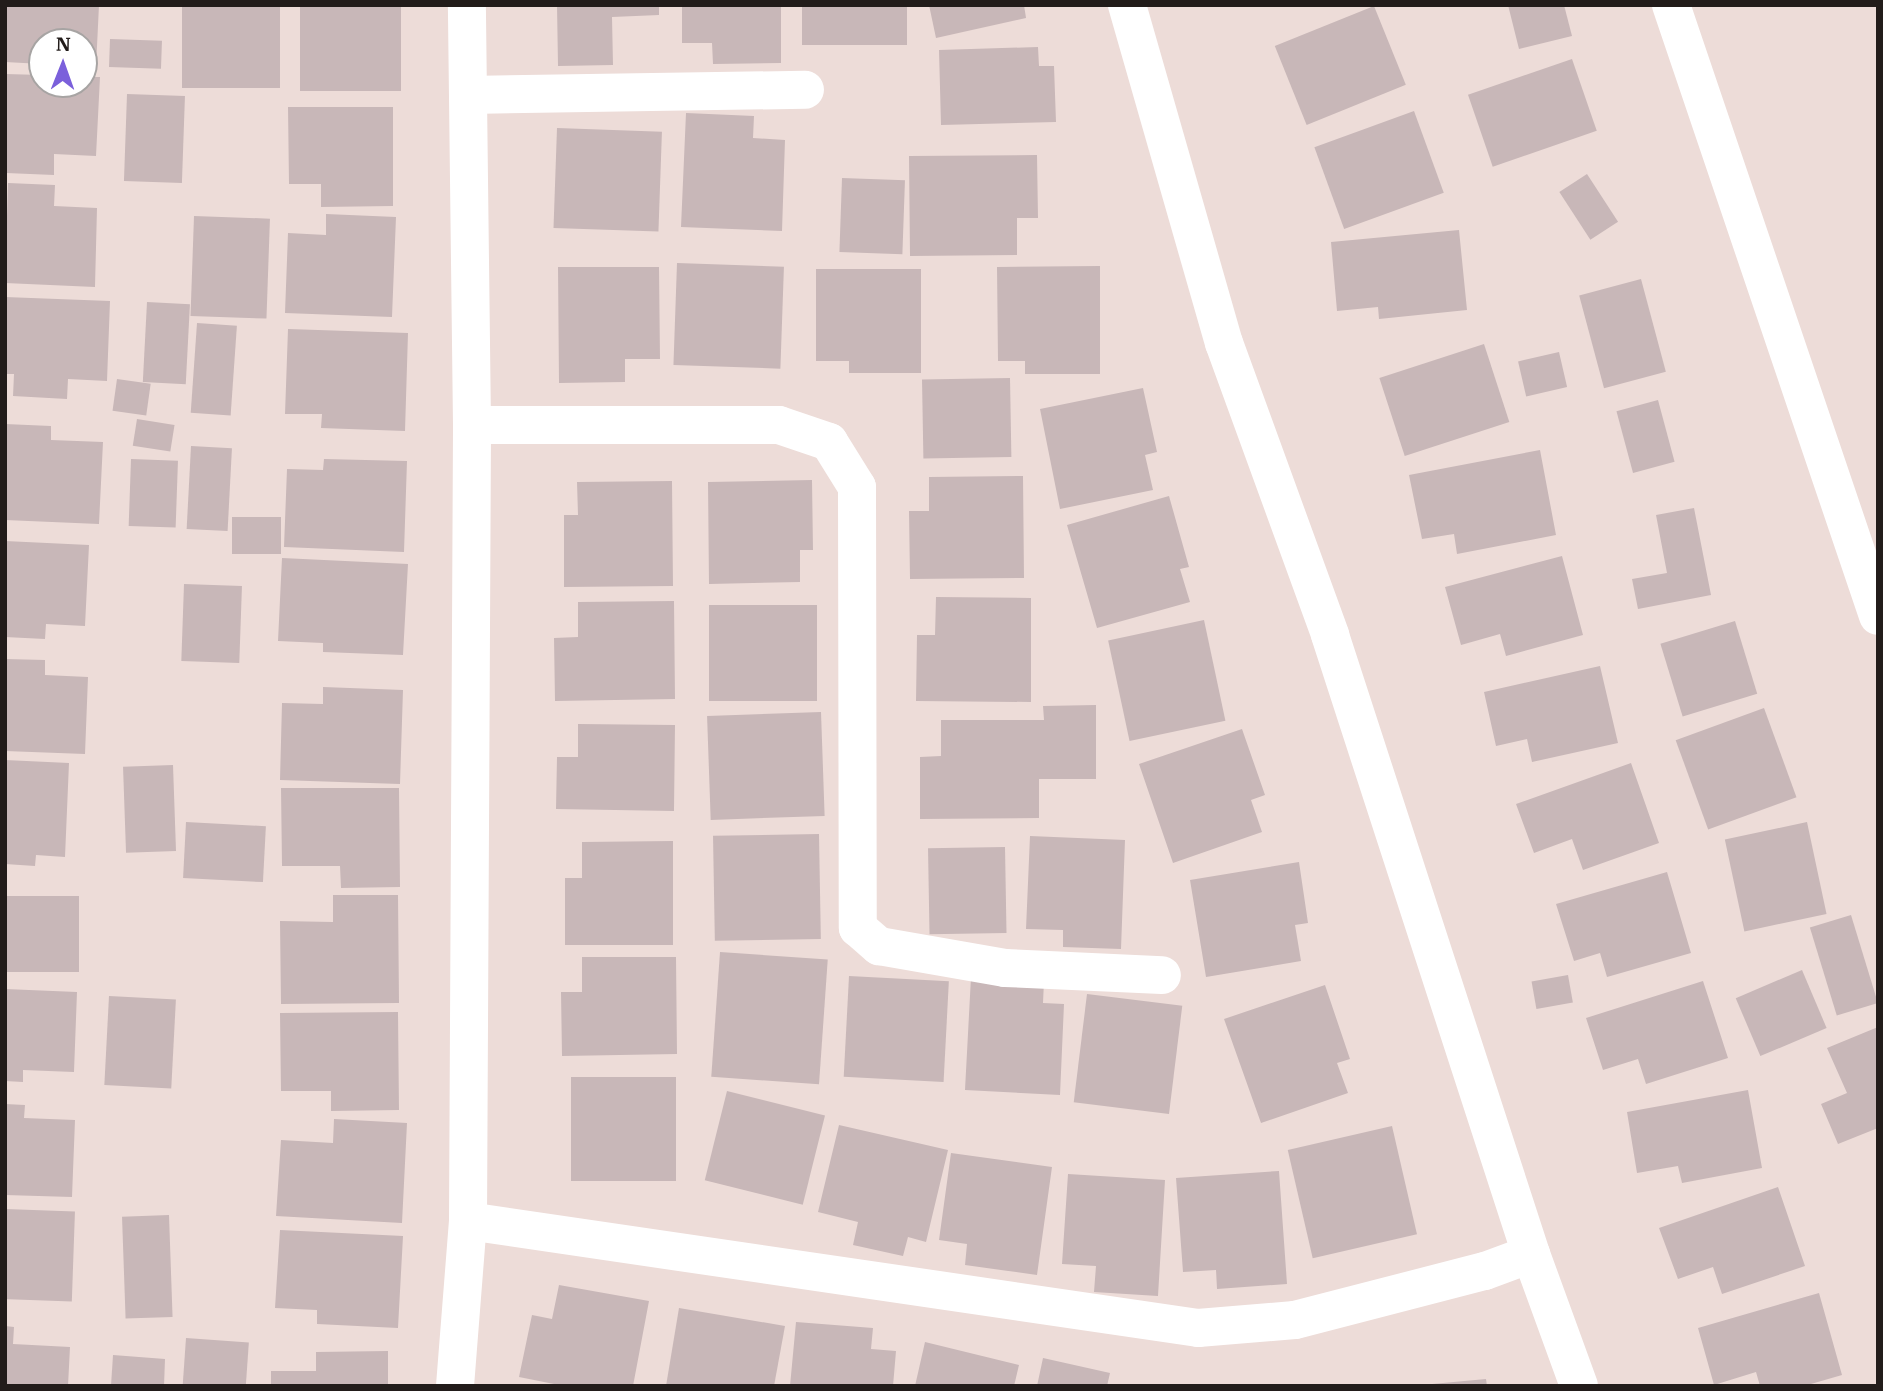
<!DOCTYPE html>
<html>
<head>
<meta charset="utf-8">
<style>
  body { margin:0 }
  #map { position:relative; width:1883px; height:1391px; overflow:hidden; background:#eddcd8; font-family:"IBM Plex Serif",serif }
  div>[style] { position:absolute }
  .building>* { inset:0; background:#c8b7b8; transform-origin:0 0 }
  .street>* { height:38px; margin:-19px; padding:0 19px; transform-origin:19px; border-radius:19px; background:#fff }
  span { translate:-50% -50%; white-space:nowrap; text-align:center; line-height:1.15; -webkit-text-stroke:5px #fff; paint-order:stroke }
  .frame { position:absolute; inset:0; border:7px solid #221c1a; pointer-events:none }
  .north { position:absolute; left:28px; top:28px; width:70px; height:70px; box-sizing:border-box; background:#fff; border:2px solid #a7a4a3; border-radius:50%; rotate:1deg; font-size:19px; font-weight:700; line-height:28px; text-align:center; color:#221c1a }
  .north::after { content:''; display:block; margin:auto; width:24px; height:32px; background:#7b60db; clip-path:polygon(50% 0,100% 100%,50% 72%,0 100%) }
</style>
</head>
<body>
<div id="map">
  <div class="building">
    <div style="clip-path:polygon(5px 5px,99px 5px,96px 67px,84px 67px,84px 42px,42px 42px,42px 64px,5px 62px)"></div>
    <div style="left:182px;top:5px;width:98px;height:83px"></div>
    <div style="left:300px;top:5px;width:101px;height:86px"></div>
    <div style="clip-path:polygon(557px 5px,659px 5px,659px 15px,612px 17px,613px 65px,558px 66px)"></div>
    <div style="clip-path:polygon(682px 5px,781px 5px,781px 63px,713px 64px,712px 43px,682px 43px)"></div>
    <div style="left:802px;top:5px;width:105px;height:40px"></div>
    <div style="clip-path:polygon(929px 5px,1024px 5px,1026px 18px,936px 38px)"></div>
    <div style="clip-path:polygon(1508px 5px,1564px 5px,1572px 36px,1519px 49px)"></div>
    <div style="left:1374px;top:6px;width:85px;height:107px;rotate:68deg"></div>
    <div style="left:110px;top:39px;width:52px;height:28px;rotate:2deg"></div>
    <div style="clip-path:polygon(1038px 47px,1039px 66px,1054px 66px,1056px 122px,941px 125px,939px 50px)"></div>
    <div style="left:1572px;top:59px;width:76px;height:110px;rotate:71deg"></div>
    <div style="clip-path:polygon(5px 74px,42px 75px,42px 84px,84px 84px,84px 77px,100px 77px,96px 156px,54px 154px,54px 175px,6px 173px)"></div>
    <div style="left:127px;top:94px;width:58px;height:87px;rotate:2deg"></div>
    <div style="clip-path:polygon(288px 107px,393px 107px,393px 206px,321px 207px,321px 184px,289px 184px)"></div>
    <div style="left:1414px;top:111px;width:87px;height:106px;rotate:70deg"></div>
    <div style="clip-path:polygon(686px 113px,754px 116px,753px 138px,785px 140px,782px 231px,681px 227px)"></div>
    <div style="left:557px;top:128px;width:105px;height:100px;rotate:2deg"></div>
    <div style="clip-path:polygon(1037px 155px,1038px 218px,1017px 218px,1017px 255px,910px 256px,909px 156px)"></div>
    <div style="left:1587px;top:174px;width:57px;height:33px;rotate:57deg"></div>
    <div style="left:842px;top:178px;width:63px;height:74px;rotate:2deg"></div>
    <div style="clip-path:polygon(8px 183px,55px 185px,54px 206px,97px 208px,95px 287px,5px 283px)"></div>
    <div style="clip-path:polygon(326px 214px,396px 217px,392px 317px,285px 313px,288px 233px,326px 235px)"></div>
    <div style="left:194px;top:216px;width:76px;height:100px;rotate:2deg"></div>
    <div style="clip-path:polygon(1459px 230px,1467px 310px,1379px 319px,1378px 307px,1337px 311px,1331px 242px)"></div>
    <div style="left:677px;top:263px;width:107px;height:102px;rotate:2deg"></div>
    <div style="clip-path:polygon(1100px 266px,1100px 374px,1025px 374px,1025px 361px,998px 361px,997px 267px)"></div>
    <div style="clip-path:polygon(558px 267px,659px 267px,660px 359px,625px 359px,625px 382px,559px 383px)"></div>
    <div style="clip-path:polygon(816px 269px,921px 269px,921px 373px,849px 373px,849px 361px,816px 361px)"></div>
    <div style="left:1641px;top:279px;width:96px;height:64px;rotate:75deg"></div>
    <div style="clip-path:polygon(5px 297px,110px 301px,107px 381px,68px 379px,67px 399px,13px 396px,14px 374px,5px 374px)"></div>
    <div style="left:147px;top:302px;width:43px;height:80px;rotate:3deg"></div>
    <div style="left:197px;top:323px;width:40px;height:90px;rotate:4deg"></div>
    <div style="clip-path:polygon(288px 329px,408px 333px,405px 431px,321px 428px,322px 414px,285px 414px)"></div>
    <div style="left:1484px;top:344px;width:82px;height:110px;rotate:72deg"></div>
    <div style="left:1559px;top:352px;width:36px;height:42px;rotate:77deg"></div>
    <div style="left:1010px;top:378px;width:79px;height:88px;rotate:89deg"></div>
    <div style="left:117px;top:379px;width:34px;height:32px;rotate:8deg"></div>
    <div style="clip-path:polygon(1143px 388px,1157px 452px,1145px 455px,1153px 490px,1060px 509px,1040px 409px)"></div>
    <div style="left:1658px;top:400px;width:64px;height:43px;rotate:75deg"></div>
    <div style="left:137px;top:419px;width:38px;height:27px;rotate:9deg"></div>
    <div style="clip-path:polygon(5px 424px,51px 426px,51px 440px,103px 442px,99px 524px,5px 520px)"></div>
    <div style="left:191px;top:446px;width:41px;height:83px;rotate:3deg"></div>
    <div style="clip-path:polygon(1540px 450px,1556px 535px,1457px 554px,1454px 534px,1422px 539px,1409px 475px)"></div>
    <div style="left:131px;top:459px;width:47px;height:67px;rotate:2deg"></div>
    <div style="clip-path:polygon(324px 459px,407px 461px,404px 552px,284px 547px,287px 469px,323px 470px)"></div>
    <div style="clip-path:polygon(1023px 476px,1024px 578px,910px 579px,909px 511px,929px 511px,929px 477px)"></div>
    <div style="clip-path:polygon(812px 480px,813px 550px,800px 550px,800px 582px,709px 584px,708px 482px)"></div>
    <div style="clip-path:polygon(672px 481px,673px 586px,564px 587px,564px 515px,578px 515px,577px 482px)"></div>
    <div style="clip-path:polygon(1169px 496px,1189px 567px,1180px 569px,1190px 602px,1097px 628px,1067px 525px)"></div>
    <div style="clip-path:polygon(1694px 508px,1711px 595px,1638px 609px,1632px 579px,1667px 573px,1656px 515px)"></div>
    <div style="left:232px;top:517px;width:49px;height:37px"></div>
    <div style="clip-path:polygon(5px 541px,89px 545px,85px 626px,46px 624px,45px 639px,5px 637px)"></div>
    <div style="clip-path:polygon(1562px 556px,1583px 635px,1506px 656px,1500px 634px,1461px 645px,1445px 587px)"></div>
    <div style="clip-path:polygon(282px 558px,408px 564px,403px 655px,323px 652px,323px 643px,278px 641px)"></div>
    <div style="left:184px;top:584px;width:58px;height:77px;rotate:2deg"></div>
    <div style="clip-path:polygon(936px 597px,1031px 598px,1031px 702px,916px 701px,917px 635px,935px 635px)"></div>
    <div style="clip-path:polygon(674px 601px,675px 699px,555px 701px,554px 638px,578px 637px,578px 602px)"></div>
    <div style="left:709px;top:605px;width:108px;height:96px"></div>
    <div style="left:1204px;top:620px;width:103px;height:98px;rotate:78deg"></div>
    <div style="left:1735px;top:621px;width:76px;height:78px;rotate:73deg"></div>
    <div style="clip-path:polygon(5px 659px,45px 660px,45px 675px,88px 677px,85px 754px,5px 751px)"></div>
    <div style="clip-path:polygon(1600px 666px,1618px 743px,1532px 762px,1527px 739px,1496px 746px,1484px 692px)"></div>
    <div style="clip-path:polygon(323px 687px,403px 690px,400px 784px,280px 780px,282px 703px,323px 704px)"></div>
    <div style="clip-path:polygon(1096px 705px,1096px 779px,1039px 779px,1039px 818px,920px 819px,920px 757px,941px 756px,941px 720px,1044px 720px,1043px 706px)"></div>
    <div style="left:1764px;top:708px;width:95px;height:94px;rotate:70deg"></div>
    <div style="left:821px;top:712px;width:104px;height:114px;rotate:88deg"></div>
    <div style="clip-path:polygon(578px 724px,675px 725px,674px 811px,556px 809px,557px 757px,578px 757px)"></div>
    <div style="clip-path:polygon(1242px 729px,1265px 795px,1251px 800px,1262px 832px,1173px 863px,1139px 764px)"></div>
    <div style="clip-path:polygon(5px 760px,69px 763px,65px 857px,36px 855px,35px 866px,5px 864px)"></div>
    <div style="clip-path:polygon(1631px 763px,1659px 843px,1583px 870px,1572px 839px,1534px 853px,1516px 804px)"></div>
    <div style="left:173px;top:765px;width:86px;height:50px;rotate:88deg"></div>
    <div style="clip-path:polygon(281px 788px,399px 788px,400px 887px,341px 888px,340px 866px,282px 866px)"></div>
    <div style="left:186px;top:822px;width:80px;height:56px;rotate:3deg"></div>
    <div style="left:1807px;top:822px;width:94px;height:84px;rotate:78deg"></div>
    <div style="left:819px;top:834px;width:105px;height:106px;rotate:89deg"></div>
    <div style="clip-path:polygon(1030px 836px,1125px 840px,1121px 949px,1063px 947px,1063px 930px,1026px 929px)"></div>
    <div style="clip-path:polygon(673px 841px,673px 945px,565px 945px,565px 878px,582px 878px,582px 842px)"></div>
    <div style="left:1005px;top:847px;width:86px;height:77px;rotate:89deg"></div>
    <div style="clip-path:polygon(1299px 862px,1308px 923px,1295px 925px,1301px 961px,1206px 977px,1190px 880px)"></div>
    <div style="clip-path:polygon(1667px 872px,1691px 953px,1607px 977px,1600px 953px,1574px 961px,1556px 904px)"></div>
    <div style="clip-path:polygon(333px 895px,398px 895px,399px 1003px,281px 1004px,280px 921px,333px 922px)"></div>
    <div style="left:5px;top:896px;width:74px;height:76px"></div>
    <div style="left:1851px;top:915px;width:92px;height:43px;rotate:73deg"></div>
    <div style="left:720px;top:952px;width:108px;height:125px;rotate:4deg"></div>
    <div style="clip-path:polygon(582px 957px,676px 957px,677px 1054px,562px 1056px,561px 992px,582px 992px)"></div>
    <div style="left:1802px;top:970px;width:63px;height:72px;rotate:67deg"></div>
    <div style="left:1568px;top:975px;width:28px;height:37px;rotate:80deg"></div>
    <div style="left:849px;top:976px;width:100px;height:101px;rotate:3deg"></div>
    <div style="clip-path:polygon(971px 977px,1044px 981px,1043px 1003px,1064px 1004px,1060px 1095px,965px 1090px)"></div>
    <div style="clip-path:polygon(1703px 981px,1728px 1058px,1646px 1084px,1638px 1059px,1603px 1070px,1586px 1018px)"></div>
    <div style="clip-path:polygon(1325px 985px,1350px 1059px,1337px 1063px,1348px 1093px,1261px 1123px,1224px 1019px)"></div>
    <div style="clip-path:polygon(5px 989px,77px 992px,74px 1072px,23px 1070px,23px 1082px,5px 1081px)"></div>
    <div style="left:1087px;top:994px;width:96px;height:109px;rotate:7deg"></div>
    <div style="left:109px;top:996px;width:67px;height:89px;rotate:3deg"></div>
    <div style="clip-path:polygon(398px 1012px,399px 1110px,331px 1111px,331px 1091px,281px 1091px,280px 1013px)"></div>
    <div style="clip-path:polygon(1878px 1027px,1878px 1128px,1838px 1144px,1821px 1104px,1847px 1093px,1827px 1048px)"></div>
    <div style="left:571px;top:1077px;width:105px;height:104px"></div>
    <div style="clip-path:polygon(1748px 1090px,1762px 1168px,1682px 1183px,1678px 1166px,1637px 1173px,1627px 1112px)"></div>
    <div style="left:727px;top:1091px;width:101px;height:92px;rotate:14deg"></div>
    <div style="clip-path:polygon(5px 1104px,25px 1105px,24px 1118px,75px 1120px,72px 1197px,5px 1195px)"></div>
    <div style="clip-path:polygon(334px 1119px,407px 1123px,402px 1223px,276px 1216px,281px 1140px,333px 1143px)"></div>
    <div style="clip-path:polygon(839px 1125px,948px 1150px,926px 1242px,908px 1237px,903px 1256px,853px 1245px,858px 1222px,818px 1212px)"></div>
    <div style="left:1392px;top:1126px;width:111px;height:107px;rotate:77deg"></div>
    <div style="clip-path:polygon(951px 1153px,1052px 1167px,1037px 1275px,965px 1265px,967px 1244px,939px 1240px)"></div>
    <div style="clip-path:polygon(1279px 1171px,1287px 1284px,1217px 1289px,1216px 1270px,1183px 1272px,1176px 1178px)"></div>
    <div style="clip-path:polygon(1068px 1174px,1165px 1180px,1158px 1296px,1094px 1292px,1096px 1266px,1062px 1264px)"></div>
    <div style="clip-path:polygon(1778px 1187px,1805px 1266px,1722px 1294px,1713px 1267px,1678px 1279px,1659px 1228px)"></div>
    <div style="left:5px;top:1209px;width:70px;height:90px;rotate:2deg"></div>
    <div style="left:169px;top:1215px;width:102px;height:47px;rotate:88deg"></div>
    <div style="clip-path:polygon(280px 1230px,403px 1236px,398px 1328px,317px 1324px,317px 1310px,275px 1308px)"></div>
    <div style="clip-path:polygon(559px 1285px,649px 1301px,633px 1386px,564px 1386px,519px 1377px,532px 1315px,552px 1319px)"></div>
    <div style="clip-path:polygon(1819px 1293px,1842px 1375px,1804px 1386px,1760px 1386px,1756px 1372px,1714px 1385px,1698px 1328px)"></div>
    <div style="clip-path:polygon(679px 1308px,785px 1326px,774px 1386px,666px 1386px)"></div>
    <div style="clip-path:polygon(796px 1322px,873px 1328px,871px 1349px,896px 1351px,893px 1386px,790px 1386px)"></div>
    <div style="clip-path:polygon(5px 1326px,14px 1327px,13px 1344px,70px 1347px,68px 1386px,5px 1386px)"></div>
    <div style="left:186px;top:1338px;width:63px;height:48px;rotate:4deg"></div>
    <div style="clip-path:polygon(925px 1342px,1019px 1365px,1014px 1386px,915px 1386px)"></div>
    <div style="clip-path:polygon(388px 1351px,388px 1386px,271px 1386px,271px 1371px,316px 1371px,316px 1352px)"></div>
    <div style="clip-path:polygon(113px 1355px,165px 1359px,164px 1386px,111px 1386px)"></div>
    <div style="clip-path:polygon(1043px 1358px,1110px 1373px,1107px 1386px,1037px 1386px)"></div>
    <div style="clip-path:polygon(1486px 1379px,1487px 1386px,1432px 1386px,1432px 1384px)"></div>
  </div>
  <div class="street">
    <div style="left:1127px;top:5px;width:352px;rotate:74deg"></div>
    <div style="left:1224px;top:343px;width:311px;rotate:70deg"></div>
    <div style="left:1330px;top:635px;width:651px;rotate:72.01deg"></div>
    <div style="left:1531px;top:1254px;width:140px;rotate:70deg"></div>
    <div style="left:1671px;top:5px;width:645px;rotate:71.28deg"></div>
    <div style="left:468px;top:95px;width:337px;rotate:-0.9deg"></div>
    <div style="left:472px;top:425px;width:307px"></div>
    <div style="left:779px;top:425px;width:53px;rotate:18.8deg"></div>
    <div style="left:829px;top:442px;width:53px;rotate:58.1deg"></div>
    <div style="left:857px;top:487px;width:441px;rotate:89.9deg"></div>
    <div style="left:858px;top:928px;width:28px;rotate:41deg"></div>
    <div style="left:879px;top:946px;width:128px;rotate:9.9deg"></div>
    <div style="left:1005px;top:968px;width:157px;rotate:2.6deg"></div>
    <div style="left:468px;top:1221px;width:738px;rotate:8.34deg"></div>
    <div style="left:1198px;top:1328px;width:97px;rotate:-4.7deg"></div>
    <div style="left:1295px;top:1320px;width:196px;rotate:-14.5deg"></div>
    <div style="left:1485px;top:1271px;width:49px;rotate:-20.3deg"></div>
    <div style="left:455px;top:1386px;width:166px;rotate:-85.5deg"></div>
    <div style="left:468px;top:1221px;width:796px;rotate:-89.71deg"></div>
    <div style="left:472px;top:425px;width:420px;rotate:-90.7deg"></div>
  </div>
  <div class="frame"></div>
  <div class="north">N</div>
</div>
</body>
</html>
